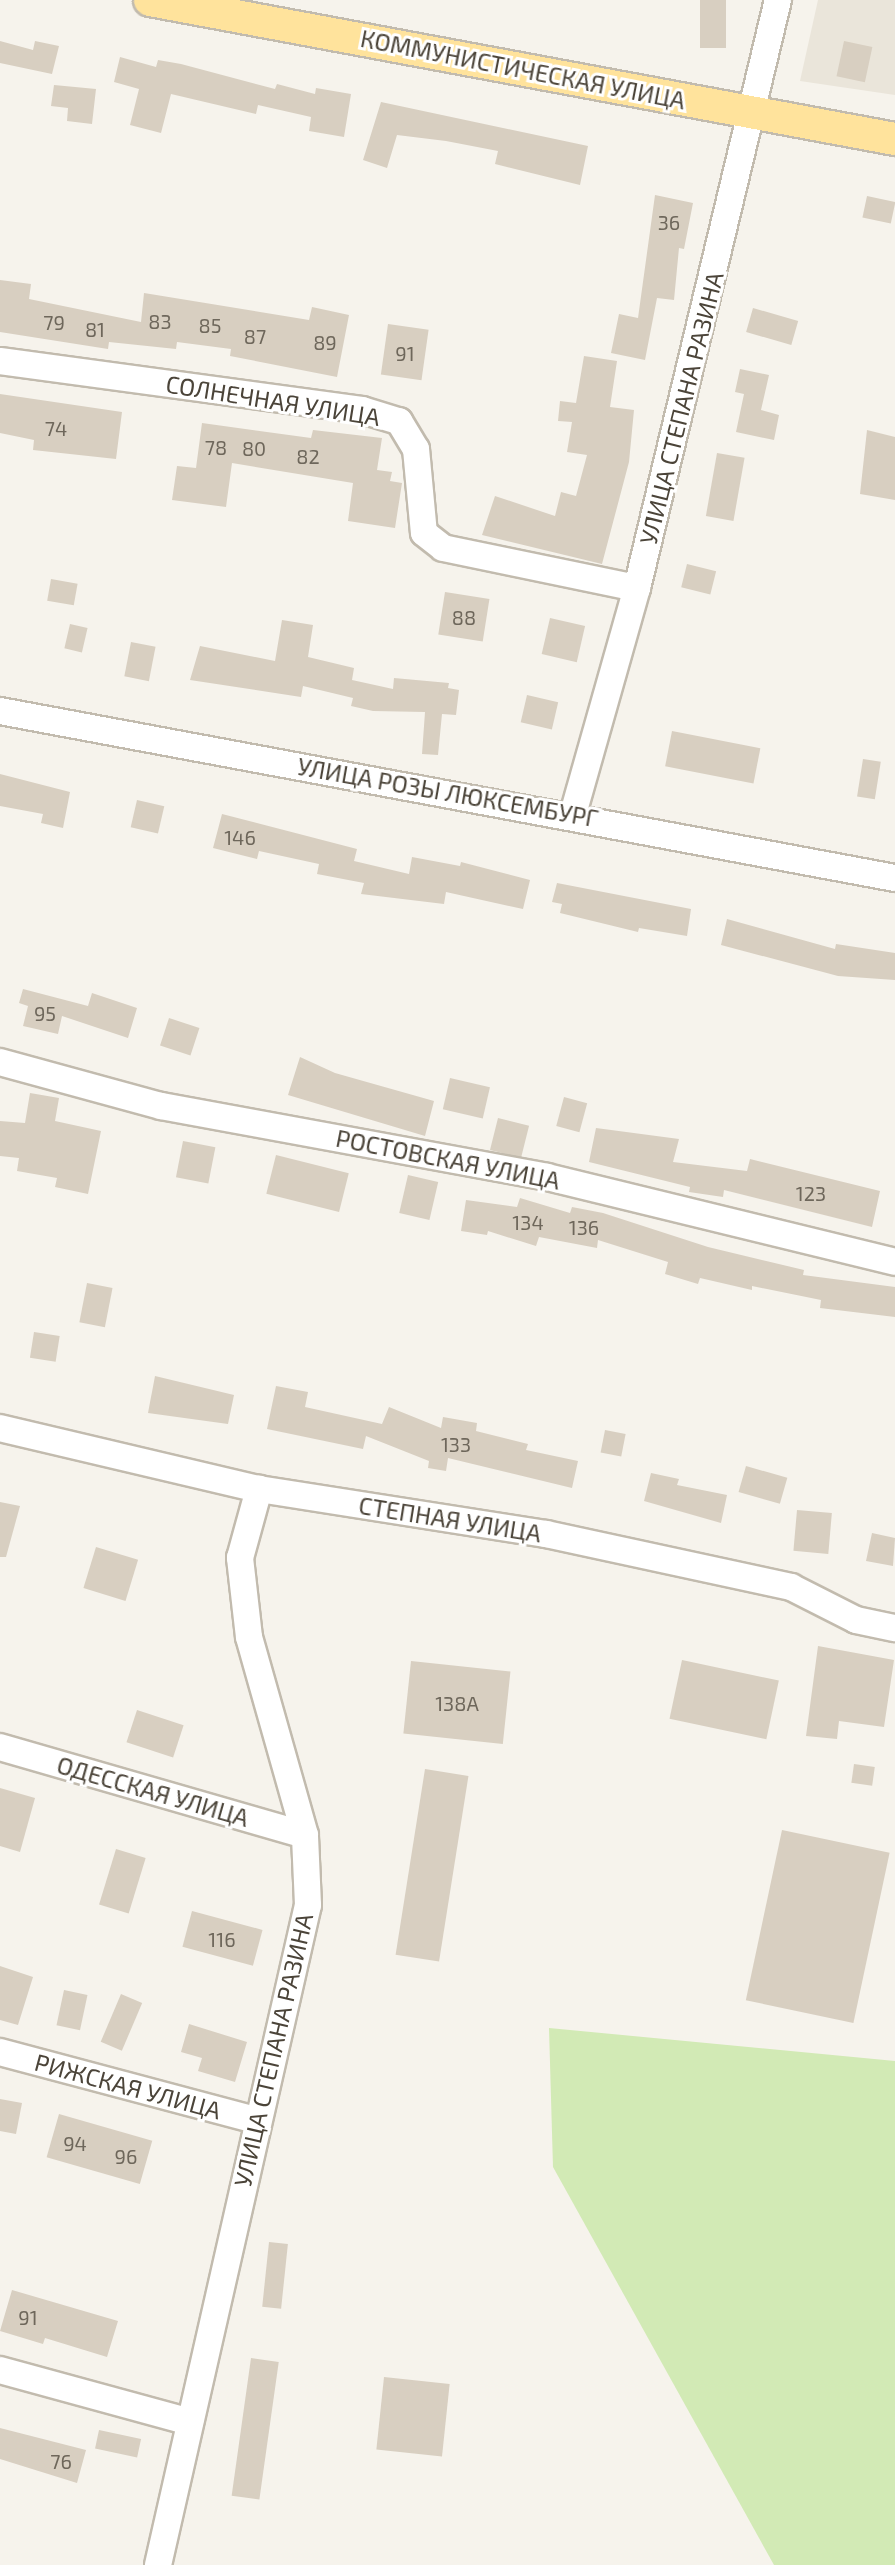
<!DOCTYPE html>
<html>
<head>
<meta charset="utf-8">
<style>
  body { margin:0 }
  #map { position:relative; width:895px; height:2565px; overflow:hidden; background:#f6f3ec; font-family:"Exo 2",sans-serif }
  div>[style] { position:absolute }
  .residential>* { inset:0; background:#eae5da }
  .green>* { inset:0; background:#d2eab5 }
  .building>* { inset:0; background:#d8cfc1; transform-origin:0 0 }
  .roads { filter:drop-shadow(2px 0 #c2bbae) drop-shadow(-2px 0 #c2bbae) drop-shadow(0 2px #c2bbae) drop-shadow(0 -2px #c2bbae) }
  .minor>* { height:26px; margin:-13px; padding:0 13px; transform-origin:13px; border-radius:13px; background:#fff }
  .major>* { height:32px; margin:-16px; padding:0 16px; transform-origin:16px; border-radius:16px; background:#ffe39c }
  span { translate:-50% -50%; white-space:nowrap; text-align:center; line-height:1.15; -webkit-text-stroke:6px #fff; paint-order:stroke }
  .number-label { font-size:20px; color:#6e675b }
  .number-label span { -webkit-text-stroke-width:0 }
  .street-label { font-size:24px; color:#4b4439 }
</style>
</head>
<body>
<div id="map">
  <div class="residential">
    <div style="clip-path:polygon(818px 0,895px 0,895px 95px,800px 81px)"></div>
  </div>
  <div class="green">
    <div style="clip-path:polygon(549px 2028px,895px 2061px,895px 2565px,774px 2565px,553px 2167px)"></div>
  </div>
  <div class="building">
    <div style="left:700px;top:0;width:26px;height:48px"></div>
    <div style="clip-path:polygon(0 41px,33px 50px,35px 41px,59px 46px,52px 74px,0 63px)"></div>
    <div style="left:844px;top:41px;width:29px;height:36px;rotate:12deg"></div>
    <div style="clip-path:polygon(120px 57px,156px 67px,158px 60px,181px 64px,275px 89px,277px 84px,315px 94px,316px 88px,351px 94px,344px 137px,309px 131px,311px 117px,258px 105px,256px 114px,171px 94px,161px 133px,130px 125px,139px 89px,114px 82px)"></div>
    <div style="clip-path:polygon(54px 85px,96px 89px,92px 124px,67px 121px,68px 108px,51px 106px)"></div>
    <div style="clip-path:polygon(381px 102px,588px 146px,580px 185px,495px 164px,498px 151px,446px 141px,397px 135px,387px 168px,363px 160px)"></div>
    <div style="clip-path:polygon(655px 195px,693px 203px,684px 249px,679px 248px,674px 300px,657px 298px,645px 360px,611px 353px,619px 314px,638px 318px)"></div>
    <div style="left:867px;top:196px;width:29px;height:22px;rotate:12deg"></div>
    <div style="clip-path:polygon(0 280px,31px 284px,29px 299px,141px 322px,144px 293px,309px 320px,312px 307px,349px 315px,337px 377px,230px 356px,231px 349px,177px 342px,176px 349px,109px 342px,108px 349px,0 332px)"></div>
    <div style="left:753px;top:308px;width:47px;height:25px;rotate:16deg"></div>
    <div style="left:388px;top:324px;width:41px;height:51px;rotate:8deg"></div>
    <div style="clip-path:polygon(584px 356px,617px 361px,610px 407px,634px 410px,629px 462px,602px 564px,482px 535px,495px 496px,555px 516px,561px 492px,576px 496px,587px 455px,567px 452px,572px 422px,558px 421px,560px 401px,576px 403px)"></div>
    <div style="clip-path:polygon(740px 369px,769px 375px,761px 410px,779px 415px,774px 440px,736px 432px,744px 394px,735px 392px)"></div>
    <div style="clip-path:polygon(0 394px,122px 412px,116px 459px,33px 450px,34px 440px,0 433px)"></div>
    <div style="clip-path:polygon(202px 423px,311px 438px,313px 430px,382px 438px,377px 470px,392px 472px,390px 481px,402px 483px,395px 528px,348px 521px,353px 483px,232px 463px,226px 507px,172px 500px,177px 466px,196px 468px)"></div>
    <div style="clip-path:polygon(867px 430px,895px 437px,895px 500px,860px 494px)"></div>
    <div style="left:717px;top:453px;width:28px;height:64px;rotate:10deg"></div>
    <div style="left:687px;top:564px;width:30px;height:24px;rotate:14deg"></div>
    <div style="left:51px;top:579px;width:27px;height:22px;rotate:10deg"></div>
    <div style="left:445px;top:592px;width:45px;height:43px;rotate:9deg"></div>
    <div style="left:550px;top:618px;width:36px;height:37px;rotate:13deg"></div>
    <div style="clip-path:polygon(282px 620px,313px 625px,308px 657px,354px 668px,352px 680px,393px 689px,394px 678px,449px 683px,448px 688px,459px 690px,456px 715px,442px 714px,438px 755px,422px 754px,425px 712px,373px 711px,351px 706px,353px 698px,303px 686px,301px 697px,190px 680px,200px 646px,275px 661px)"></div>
    <div style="left:70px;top:624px;width:18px;height:25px;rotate:13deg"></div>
    <div style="left:131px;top:642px;width:25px;height:35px;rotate:11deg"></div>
    <div style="left:527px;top:695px;width:32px;height:28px;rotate:13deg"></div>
    <div style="left:672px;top:731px;width:90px;height:36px;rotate:11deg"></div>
    <div style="left:863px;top:759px;width:18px;height:38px;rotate:9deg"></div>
    <div style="clip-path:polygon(0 774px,70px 792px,63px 828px,41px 823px,43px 814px,0 806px)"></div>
    <div style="left:137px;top:800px;width:28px;height:28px;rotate:13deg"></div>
    <div style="clip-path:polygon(222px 814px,357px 849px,354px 861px,409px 874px,412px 857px,460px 866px,461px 862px,530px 880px,523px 909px,446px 892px,444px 904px,361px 894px,364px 883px,317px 874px,319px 864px,259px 851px,257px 859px,213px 848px)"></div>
    <div style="clip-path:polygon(557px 883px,691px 909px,687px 936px,639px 928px,638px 932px,560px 913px,562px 904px,552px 902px)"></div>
    <div style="clip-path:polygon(727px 919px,835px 949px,836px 944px,895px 953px,895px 980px,838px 976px,721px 945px)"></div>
    <div style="clip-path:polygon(23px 989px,88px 1006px,92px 993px,137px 1008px,128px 1038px,62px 1016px,58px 1034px,23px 1026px,28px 1006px,19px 1003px)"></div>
    <div style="left:169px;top:1018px;width:32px;height:29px;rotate:18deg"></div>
    <div style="clip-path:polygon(300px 1057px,335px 1073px,434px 1101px,425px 1136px,288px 1095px)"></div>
    <div style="left:450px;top:1078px;width:41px;height:32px;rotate:13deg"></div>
    <div style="clip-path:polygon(30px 1093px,59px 1098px,55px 1121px,101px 1131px,88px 1194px,55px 1187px,57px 1178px,17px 1171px,19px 1158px,0 1156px,0 1121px,25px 1123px)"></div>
    <div style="left:564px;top:1097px;width:24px;height:30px;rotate:15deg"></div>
    <div style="left:498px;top:1118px;width:32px;height:33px;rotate:14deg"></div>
    <div style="clip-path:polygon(596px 1128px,679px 1139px,673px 1162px,747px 1171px,750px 1159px,880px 1191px,872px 1227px,724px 1190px,723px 1197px,689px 1192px,690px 1187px,589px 1162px)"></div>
    <div style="left:183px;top:1141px;width:33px;height:37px;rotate:11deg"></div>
    <div style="left:276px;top:1155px;width:75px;height:40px;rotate:14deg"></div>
    <div style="left:408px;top:1175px;width:31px;height:39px;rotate:13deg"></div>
    <div style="clip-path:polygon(520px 1198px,570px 1213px,572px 1207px,603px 1213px,708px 1247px,804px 1270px,803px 1275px,895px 1287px,895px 1317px,820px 1308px,821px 1300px,752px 1286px,752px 1290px,700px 1278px,698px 1284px,665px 1274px,668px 1262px,598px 1240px,597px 1248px,539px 1237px,536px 1246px,488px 1231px,487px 1235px,461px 1231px,466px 1200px,517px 1207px)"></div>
    <div style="left:87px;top:1283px;width:26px;height:40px;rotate:11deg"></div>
    <div style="left:34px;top:1332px;width:26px;height:26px;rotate:9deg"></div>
    <div style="clip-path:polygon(155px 1376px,234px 1395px,228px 1424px,148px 1413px)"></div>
    <div style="clip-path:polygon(276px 1386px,308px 1392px,305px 1407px,382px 1424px,389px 1407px,441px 1428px,443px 1417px,477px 1423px,476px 1431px,528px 1444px,526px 1450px,578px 1461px,572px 1488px,448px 1458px,446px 1471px,428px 1468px,429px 1461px,366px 1436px,363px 1449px,267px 1429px)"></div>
    <div style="left:605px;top:1430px;width:21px;height:23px;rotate:11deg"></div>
    <div style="left:746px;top:1466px;width:43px;height:27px;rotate:16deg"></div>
    <div style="clip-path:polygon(651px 1473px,679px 1479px,677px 1485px,727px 1495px,721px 1523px,644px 1501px)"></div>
    <div style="clip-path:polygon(0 1502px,20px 1506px,6px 1557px,0 1557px)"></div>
    <div style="left:797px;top:1510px;width:35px;height:41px;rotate:5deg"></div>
    <div style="clip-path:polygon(872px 1533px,895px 1538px,893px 1566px,866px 1561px)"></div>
    <div style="left:96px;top:1547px;width:44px;height:43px;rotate:17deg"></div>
    <div style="clip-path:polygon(818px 1646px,894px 1660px,884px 1727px,839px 1721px,837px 1739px,806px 1736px)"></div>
    <div style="left:682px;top:1660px;width:99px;height:60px;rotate:12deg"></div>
    <div style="left:411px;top:1661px;width:100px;height:73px;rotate:6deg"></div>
    <div style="left:137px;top:1710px;width:49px;height:34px;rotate:18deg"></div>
    <div style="left:854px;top:1764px;width:21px;height:19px;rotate:8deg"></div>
    <div style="left:425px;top:1769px;width:44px;height:188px;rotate:9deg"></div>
    <div style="clip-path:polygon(0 1788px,35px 1798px,20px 1852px,0 1846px)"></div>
    <div style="left:782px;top:1830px;width:110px;height:174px;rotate:12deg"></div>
    <div style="left:116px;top:1849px;width:31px;height:58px;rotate:17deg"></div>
    <div style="left:192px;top:1911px;width:73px;height:37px;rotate:15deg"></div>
    <div style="clip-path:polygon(0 1966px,33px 1977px,18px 2025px,0 2020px)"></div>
    <div style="left:64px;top:1990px;width:24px;height:36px;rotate:12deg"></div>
    <div style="left:121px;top:1994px;width:23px;height:52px;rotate:23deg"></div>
    <div style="clip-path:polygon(189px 2024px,247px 2042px,235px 2082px,198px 2071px,202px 2058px,181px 2052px)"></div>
    <div style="clip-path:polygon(0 2099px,22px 2103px,16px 2134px,0 2131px)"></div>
    <div style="left:59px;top:2114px;width:97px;height:45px;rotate:16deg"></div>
    <div style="left:269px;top:2242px;width:19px;height:65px;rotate:6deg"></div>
    <div style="clip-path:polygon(12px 2290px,118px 2321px,107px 2357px,45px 2338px,43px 2344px,0 2331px)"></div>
    <div style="left:251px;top:2358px;width:28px;height:139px;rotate:8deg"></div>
    <div style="left:384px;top:2377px;width:66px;height:73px;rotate:6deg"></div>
    <div style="clip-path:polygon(0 2428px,86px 2450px,77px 2483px,0 2459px)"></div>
    <div style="left:99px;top:2430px;width:43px;height:19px;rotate:12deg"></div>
  </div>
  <div class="roads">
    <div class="minor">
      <div style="left:0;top:361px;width:365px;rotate:7.7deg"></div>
      <div style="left:362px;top:410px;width:39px;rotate:17deg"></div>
      <div style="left:399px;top:421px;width:33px;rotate:59deg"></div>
      <div style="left:416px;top:449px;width:84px;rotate:84.6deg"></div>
      <div style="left:424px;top:533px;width:24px;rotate:38deg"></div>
      <div style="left:443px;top:548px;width:198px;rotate:11.7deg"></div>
      <div style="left:0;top:711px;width:910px;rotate:10.57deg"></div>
      <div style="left:573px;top:814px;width:235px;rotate:-74.2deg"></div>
      <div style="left:637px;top:588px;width:605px;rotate:-76.52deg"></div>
      <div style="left:0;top:1062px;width:167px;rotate:15.3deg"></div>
      <div style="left:161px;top:1106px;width:392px;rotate:10.4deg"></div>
      <div style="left:547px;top:1177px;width:358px;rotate:13.7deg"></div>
      <div style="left:0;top:1428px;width:266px;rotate:13.3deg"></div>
      <div style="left:259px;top:1489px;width:291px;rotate:8.9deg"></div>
      <div style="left:546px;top:1534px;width:251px;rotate:12.2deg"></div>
      <div style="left:791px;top:1587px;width:73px;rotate:26.9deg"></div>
      <div style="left:856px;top:1620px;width:40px;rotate:12deg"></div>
      <div style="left:0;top:1747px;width:317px;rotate:16.1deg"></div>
      <div style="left:0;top:2052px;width:264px;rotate:14.9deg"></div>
      <div style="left:0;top:2370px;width:197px;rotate:15.3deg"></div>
      <div style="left:158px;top:2565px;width:677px;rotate:-77.2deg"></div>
      <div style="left:308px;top:1905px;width:70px;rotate:-92.5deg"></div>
      <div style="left:305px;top:1835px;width:206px;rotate:-105.8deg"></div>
      <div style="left:249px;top:1637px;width:80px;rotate:-96.5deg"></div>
      <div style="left:240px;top:1558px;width:72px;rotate:-74.6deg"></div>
    </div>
    <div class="major">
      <div style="left:150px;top:0;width:758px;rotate:10.57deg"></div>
    </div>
  </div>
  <div class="number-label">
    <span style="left:669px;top:222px">36</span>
    <span style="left:160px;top:321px">83</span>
    <span style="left:54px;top:322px">79</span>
    <span style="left:210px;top:325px">85</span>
    <span style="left:95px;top:329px">81</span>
    <span style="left:255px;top:336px">87</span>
    <span style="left:325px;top:342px">89</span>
    <span style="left:405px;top:353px">91</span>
    <span style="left:56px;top:428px">74</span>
    <span style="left:216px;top:447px">78</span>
    <span style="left:254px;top:448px">80</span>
    <span style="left:308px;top:456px">82</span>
    <span style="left:464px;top:617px">88</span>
    <span style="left:240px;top:837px">146</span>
    <span style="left:45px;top:1013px">95</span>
    <span style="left:811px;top:1193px">123</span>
    <span style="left:528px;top:1222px">134</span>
    <span style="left:584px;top:1227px">136</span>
    <span style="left:456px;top:1444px">133</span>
    <span style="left:457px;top:1703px">138А</span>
    <span style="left:222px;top:1939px">116</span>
    <span style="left:75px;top:2143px">94</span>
    <span style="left:126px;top:2156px">96</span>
    <span style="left:28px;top:2317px">91</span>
    <span style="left:61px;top:2461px">76</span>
  </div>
  <div class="street-label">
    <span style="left:523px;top:69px;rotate:11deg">КОММУНИСТИЧЕСКАЯ УЛИЦА</span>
    <span style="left:273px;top:400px;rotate:9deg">СОЛНЕЧНАЯ УЛИЦА</span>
    <span style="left:681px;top:408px;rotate:-76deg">УЛИЦА СТЕПАНА РАЗИНА</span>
    <span style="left:448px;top:792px;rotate:10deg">УЛИЦА РОЗЫ ЛЮКСЕМБУРГ</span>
    <span style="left:448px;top:1159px;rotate:11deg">РОСТОВСКАЯ УЛИЦА</span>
    <span style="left:450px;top:1519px;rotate:9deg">СТЕПНАЯ УЛИЦА</span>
    <span style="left:153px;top:1791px;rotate:16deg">ОДЕССКАЯ УЛИЦА</span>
    <span style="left:273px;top:2050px;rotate:-77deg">УЛИЦА СТЕПАНА РАЗИНА</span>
    <span style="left:128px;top:2086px;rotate:15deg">РИЖСКАЯ УЛИЦА</span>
  </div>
</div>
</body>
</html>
